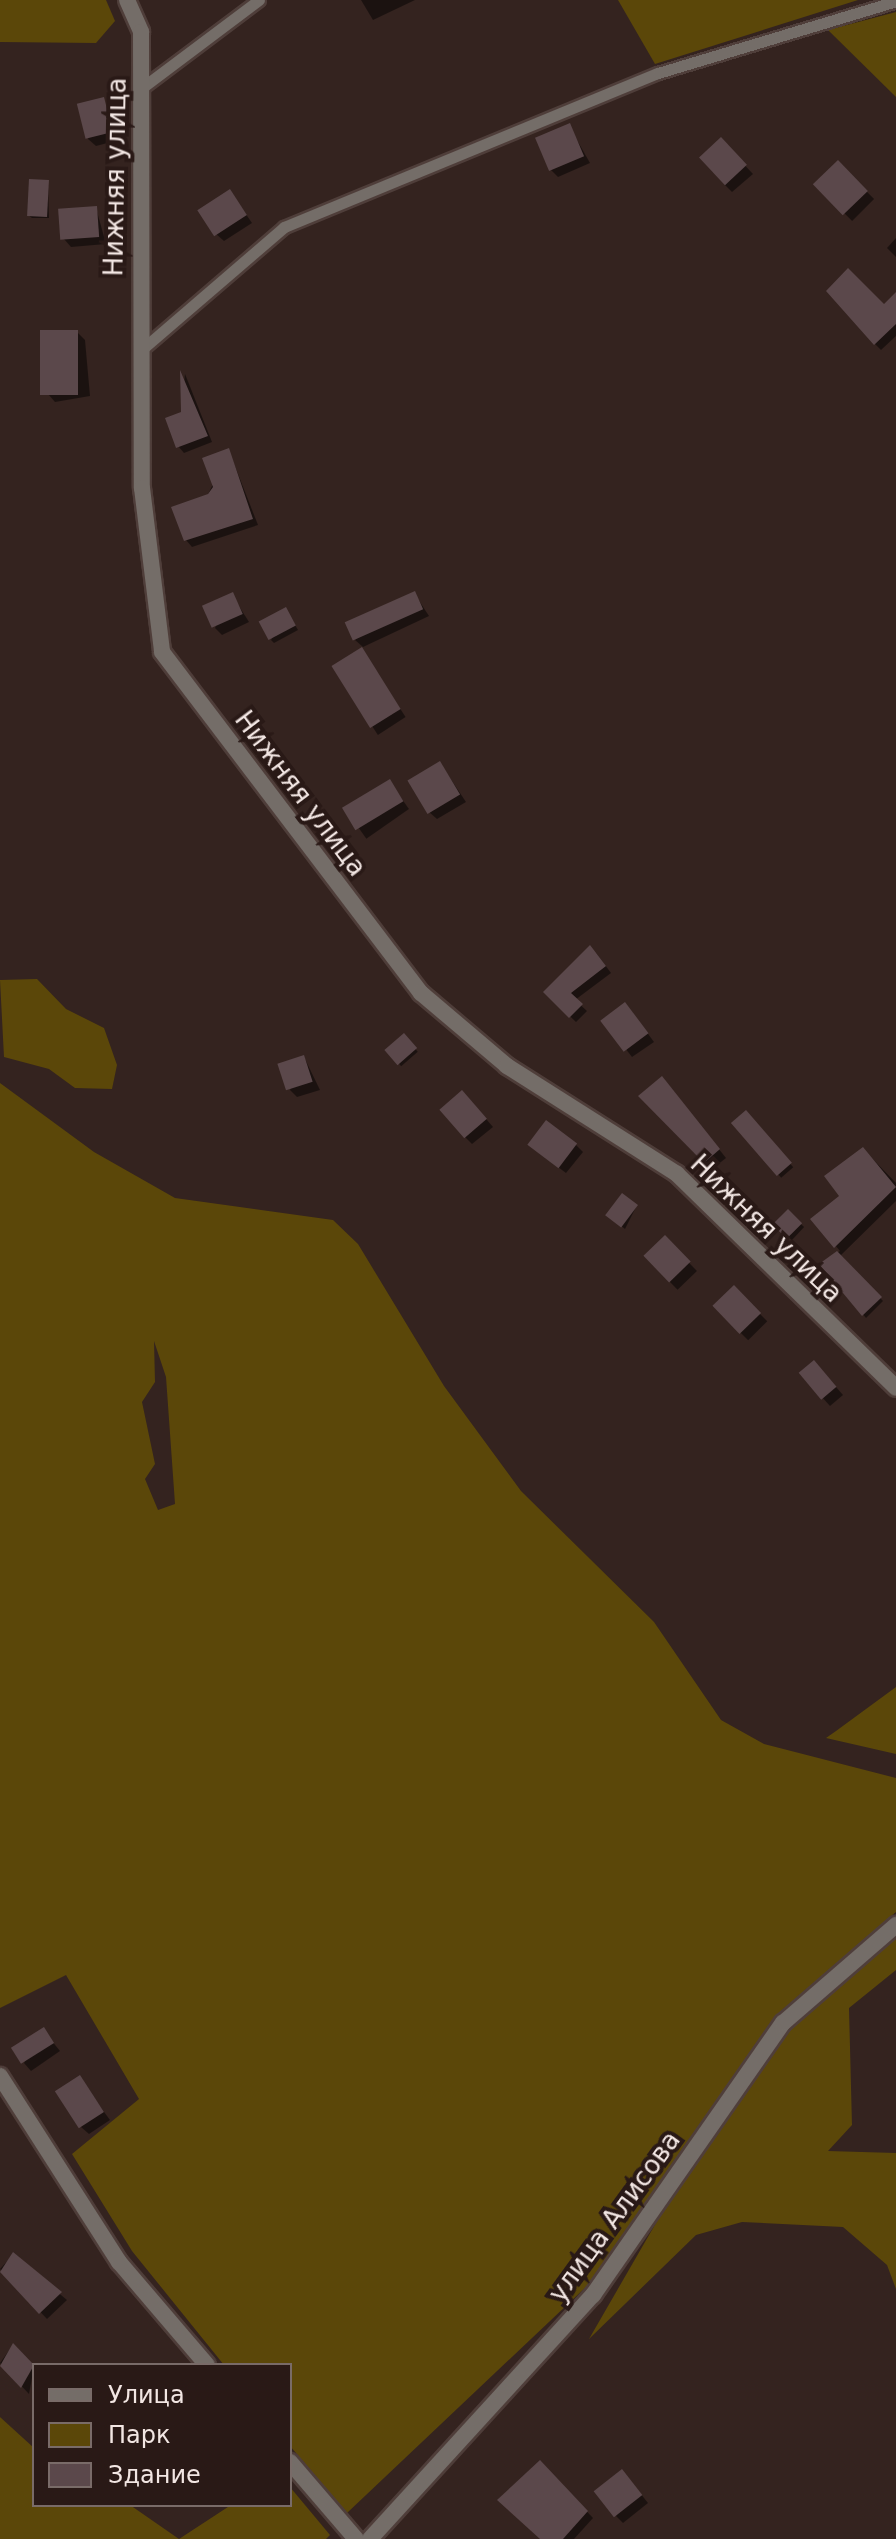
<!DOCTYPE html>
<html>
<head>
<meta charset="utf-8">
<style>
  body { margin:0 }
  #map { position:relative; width:896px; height:2539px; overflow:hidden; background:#34231f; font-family:"DejaVu Sans",sans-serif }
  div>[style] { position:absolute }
  .green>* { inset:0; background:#5b4709 }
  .shadow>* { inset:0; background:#0007; transform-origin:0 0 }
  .building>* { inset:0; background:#5b484b; transform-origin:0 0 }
  .roads { filter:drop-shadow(2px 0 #4f3e3a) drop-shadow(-2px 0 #4f3e3a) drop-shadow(0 2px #4f3e3a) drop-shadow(0 -2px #4f3e3a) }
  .service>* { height:11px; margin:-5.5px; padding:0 5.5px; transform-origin:5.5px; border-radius:5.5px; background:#746d68 }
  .minor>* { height:16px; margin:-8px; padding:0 8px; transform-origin:8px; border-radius:8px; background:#746d68 }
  span { translate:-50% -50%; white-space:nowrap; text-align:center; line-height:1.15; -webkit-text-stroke:8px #291916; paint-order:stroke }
  .street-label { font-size:26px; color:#f2e6e3 }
  .legend { position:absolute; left:32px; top:2363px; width:260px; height:144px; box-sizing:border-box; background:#291916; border:2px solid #796b68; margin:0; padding:10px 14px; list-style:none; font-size:24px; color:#f2e6e3 }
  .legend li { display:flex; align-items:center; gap:16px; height:40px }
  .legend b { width:40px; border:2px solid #796b68 }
</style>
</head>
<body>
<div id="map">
  <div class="green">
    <div style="clip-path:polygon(0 0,106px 0,115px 21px,96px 43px,0 42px)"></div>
    <div style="clip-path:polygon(618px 0,858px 0,655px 64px)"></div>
    <div style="clip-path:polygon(896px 12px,896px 97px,828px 30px)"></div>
    <div style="clip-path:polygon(37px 979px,66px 1009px,104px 1028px,117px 1065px,112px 1089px,75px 1088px,49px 1069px,4px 1057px,0 980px)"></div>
    <div style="clip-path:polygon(evenodd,0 1083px,94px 1152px,175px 1198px,333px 1220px,358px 1244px,444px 1386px,521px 1491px,654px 1622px,721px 1720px,764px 1744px,896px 1778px,896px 1912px,780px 2012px,587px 2286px,347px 2513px,290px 2446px,290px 2365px,224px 2365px,132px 2251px,72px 2154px,139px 2099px,66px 1975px,0 2008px,0 1083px,154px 1341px,166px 1377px,175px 1504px,158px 1510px,145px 1479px,155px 1464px,142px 1402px,155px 1382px,154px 1341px)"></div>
    <div style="clip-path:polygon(896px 1687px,896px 1754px,826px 1738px,836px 1731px)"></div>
    <div style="clip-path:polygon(896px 1937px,896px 1970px,849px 2008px,852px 2125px,828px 2151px,896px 2153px,896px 2289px,887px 2265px,843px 2227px,742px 2222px,696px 2235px,589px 2339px,675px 2190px,792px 2022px)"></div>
    <div style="clip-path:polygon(0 2417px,34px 2448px,34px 2505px,130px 2505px,179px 2539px,231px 2505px,290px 2505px,290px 2487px,330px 2535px,326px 2539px,0 2539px)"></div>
  </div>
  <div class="shadow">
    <div style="clip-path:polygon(361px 0,415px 0,373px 20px)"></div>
    <div style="clip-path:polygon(103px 99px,119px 140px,96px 146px,88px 139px)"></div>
    <div style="clip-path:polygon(569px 126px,590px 163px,558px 177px,551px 170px)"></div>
    <div style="clip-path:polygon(721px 140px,753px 174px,732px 192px,725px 185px)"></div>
    <div style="left:838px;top:163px;width:51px;height:31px;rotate:45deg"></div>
    <div style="clip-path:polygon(48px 182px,49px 218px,32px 218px,28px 215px)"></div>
    <div style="clip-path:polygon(230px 191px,252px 223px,224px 241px,216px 234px)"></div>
    <div style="clip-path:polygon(96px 208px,106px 244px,71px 247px,64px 239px)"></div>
    <div style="clip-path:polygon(896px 238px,896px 257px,887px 248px)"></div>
    <div style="clip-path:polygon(896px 295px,896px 336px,881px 350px,875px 344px,884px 306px)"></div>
    <div style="clip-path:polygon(77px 332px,85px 340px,90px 396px,55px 402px,48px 394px)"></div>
    <div style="clip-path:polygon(185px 374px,212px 442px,184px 453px,178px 446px)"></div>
    <div style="clip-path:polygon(229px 451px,258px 525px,192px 547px,186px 540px)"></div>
    <div style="clip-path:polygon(414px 593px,429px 616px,363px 647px,355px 640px)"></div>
    <div style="clip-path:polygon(232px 595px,249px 622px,222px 635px,215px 628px)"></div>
    <div style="clip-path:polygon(288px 613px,298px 630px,274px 643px,271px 640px)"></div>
    <div style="left:362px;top:650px;width:80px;height:33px;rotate:57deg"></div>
    <div style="clip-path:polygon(440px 763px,466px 802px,437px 819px,429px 812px)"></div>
    <div style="left:390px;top:782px;width:33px;height:52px;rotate:55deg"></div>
    <div style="clip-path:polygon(596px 953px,611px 973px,575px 1000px,587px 1011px,576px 1022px,545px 992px)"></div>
    <div style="clip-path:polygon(632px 1012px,654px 1042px,632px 1057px,604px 1021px)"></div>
    <div style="left:404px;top:1036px;width:21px;height:22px;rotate:49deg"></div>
    <div style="clip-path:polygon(304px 1057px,320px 1090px,297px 1097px,290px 1090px)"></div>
    <div style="clip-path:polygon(669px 1086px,726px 1158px,712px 1169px,641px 1096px)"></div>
    <div style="clip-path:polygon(469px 1099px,493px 1127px,472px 1144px,465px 1137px)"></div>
    <div style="left:746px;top:1113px;width:72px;height:16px;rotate:49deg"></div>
    <div style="clip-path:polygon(576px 1145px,583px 1152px,566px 1173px,538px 1152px)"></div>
    <div style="clip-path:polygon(863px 1149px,896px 1183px,896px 1201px,840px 1256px,883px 1301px,866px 1318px,822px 1264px,840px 1251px,813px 1219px,842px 1196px)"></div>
    <div style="clip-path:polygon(636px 1207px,625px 1229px,611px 1218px)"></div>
    <div style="left:788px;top:1212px;width:22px;height:18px;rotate:43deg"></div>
    <div style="left:665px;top:1238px;width:46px;height:27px;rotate:46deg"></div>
    <div style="left:734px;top:1288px;width:47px;height:27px;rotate:45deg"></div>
    <div style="clip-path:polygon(821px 1370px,843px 1395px,830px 1406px,801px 1374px)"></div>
    <div style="clip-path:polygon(43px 2030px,60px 2051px,31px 2071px,24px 2063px)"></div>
    <div style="clip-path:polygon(79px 2078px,110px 2120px,89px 2134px,81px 2127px)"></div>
    <div style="clip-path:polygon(13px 2255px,67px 2300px,47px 2319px,0 2269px)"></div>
    <div style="clip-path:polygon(13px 2345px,34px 2367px,29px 2394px,0 2363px)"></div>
    <div style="clip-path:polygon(540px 2462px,593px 2518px,574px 2539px,543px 2539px)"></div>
    <div style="clip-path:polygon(629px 2479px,648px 2503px,623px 2523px,616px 2516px)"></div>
  </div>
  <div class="building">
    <div style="left:104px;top:97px;width:36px;height:28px;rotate:76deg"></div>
    <div style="left:570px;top:123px;width:36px;height:38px;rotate:67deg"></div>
    <div style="left:721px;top:137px;width:38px;height:30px;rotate:47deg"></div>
    <div style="left:838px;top:160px;width:43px;height:35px;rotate:46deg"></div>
    <div style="left:29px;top:179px;width:20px;height:37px;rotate:3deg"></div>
    <div style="left:230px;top:189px;width:31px;height:39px;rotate:57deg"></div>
    <div style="left:97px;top:206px;width:31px;height:39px;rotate:86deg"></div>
    <div style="clip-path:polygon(848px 268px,884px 304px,896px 292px,896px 324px,874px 345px,826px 291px)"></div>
    <div style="left:40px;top:330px;width:38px;height:65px"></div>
    <div style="clip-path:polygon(180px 370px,208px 436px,176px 448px,165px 418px,181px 412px)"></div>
    <div style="clip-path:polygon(229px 448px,253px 519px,184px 541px,171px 507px,208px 494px,213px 487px,202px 458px)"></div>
    <div style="left:415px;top:591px;width:20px;height:77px;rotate:66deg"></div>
    <div style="left:233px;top:592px;width:24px;height:34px;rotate:66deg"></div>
    <div style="left:286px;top:607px;width:21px;height:31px;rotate:62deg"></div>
    <div style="left:362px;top:647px;width:73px;height:36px;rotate:58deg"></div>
    <div style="left:440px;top:761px;width:39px;height:38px;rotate:59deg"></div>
    <div style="left:390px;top:779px;width:26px;height:56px;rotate:59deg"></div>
    <div style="clip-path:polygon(590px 945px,606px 966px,571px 993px,583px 1004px,569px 1018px,543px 992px)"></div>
    <div style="left:625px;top:1002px;width:39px;height:31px;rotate:53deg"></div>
    <div style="left:404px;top:1033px;width:20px;height:26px;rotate:49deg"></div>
    <div style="left:304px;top:1055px;width:28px;height:28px;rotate:72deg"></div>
    <div style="clip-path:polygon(662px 1076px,720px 1149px,704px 1163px,638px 1096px)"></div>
    <div style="left:462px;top:1090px;width:38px;height:30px;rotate:49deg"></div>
    <div style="left:746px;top:1110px;width:70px;height:20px;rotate:49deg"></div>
    <div style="left:546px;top:1120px;width:39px;height:31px;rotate:37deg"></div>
    <div style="clip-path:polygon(863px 1147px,896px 1187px,834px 1248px,810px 1219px,839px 1196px,824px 1176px)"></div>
    <div style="left:622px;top:1193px;width:20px;height:28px;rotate:37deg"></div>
    <div style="left:788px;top:1209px;width:20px;height:22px;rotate:45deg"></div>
    <div style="left:665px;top:1235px;width:37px;height:30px;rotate:46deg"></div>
    <div style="clip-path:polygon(837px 1251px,882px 1297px,862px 1316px,819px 1264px)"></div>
    <div style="left:734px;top:1285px;width:39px;height:30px;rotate:46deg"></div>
    <div style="left:814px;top:1360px;width:35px;height:20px;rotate:50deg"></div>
    <div style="left:44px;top:2027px;width:19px;height:39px;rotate:58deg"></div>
    <div style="left:80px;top:2075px;width:44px;height:30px;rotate:57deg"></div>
    <div style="clip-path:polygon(13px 2252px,62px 2292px,39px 2314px,0 2272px)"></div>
    <div style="clip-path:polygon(13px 2343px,34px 2365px,21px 2388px,0 2366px)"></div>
    <div style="clip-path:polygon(540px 2460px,588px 2511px,563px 2539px,540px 2539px,497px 2500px)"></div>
    <div style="left:622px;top:2469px;width:33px;height:36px;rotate:52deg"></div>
  </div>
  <div class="roads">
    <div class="service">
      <div style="left:143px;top:87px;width:145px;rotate:-36.9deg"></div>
      <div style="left:140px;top:351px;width:190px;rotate:-40.7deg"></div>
      <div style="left:284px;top:227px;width:404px;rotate:-22.4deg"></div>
      <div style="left:658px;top:73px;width:249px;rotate:-16.8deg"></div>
    </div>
    <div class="minor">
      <div style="left:127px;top:0;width:35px;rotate:66deg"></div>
      <div style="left:141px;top:32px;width:456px;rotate:89.9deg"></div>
      <div style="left:142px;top:488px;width:165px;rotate:83deg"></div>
      <div style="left:162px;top:652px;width:428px;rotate:52.8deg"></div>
      <div style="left:421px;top:993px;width:113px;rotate:40.3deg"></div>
      <div style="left:507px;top:1066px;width:201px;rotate:32.4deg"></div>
      <div style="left:677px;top:1174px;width:306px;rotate:44.3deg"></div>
      <div style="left:0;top:2076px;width:221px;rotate:57.4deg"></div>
      <div style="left:119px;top:2262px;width:135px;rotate:49.5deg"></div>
      <div style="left:290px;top:2462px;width:101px;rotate:49.4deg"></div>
      <div style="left:370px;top:2539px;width:331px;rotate:-47.6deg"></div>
      <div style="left:593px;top:2295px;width:332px;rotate:-55.1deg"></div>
      <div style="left:783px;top:2023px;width:150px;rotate:-40.9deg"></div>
    </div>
  </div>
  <div class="street-label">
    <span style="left:116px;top:177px;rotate:-89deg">Нижняя улица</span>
    <span style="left:300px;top:794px;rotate:53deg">Нижняя улица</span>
    <span style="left:766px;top:1229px;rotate:44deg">Нижняя улица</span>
    <span style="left:615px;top:2217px;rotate:-54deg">улица Алисова</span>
  </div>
  <ul class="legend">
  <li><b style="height:10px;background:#746d68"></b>Улица</li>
  <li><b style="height:22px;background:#5b4709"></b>Парк</li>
  <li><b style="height:22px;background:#5b484b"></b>Здание</li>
  </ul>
</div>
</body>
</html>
